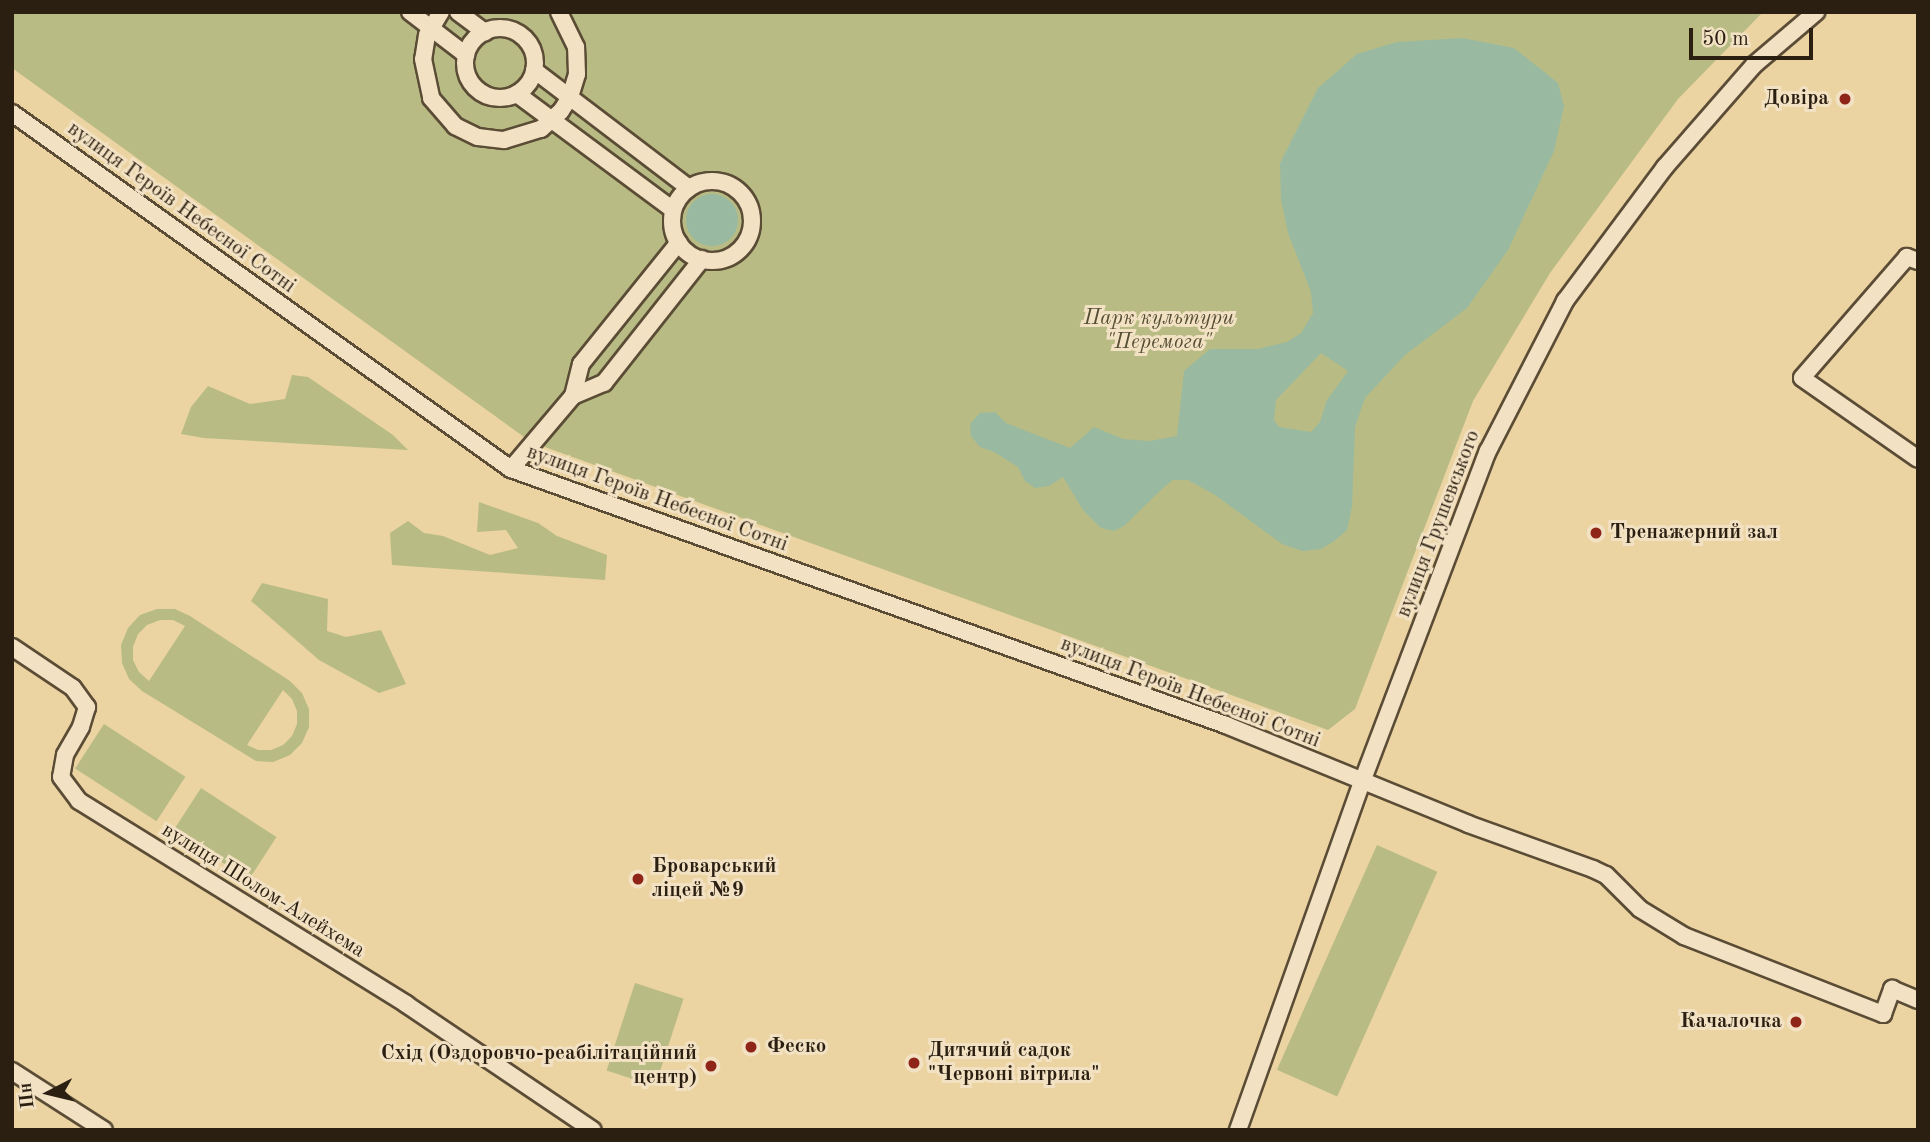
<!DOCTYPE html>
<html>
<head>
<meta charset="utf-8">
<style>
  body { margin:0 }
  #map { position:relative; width:1930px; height:1142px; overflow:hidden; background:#ebd3a2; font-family:"Old Standard TT",serif }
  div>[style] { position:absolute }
  .green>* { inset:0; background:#b8bc84; transform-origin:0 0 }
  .water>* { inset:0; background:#99b9a0 }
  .round { border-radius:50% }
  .roads { filter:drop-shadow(2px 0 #5b4c36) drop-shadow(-2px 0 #5b4c36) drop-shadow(0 2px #5b4c36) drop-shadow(0 -2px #5b4c36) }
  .street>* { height:16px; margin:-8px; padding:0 8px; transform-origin:8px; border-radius:8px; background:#f2e2c3 }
  .street>.ring { margin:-8px; padding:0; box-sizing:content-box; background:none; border:16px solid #f2e2c3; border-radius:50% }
  .dots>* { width:19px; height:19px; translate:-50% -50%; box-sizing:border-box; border:4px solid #f2e2c3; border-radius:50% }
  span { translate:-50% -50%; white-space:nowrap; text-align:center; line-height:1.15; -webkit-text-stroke:6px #f2e2c3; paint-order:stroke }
  .poi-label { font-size:21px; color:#2b1f12; font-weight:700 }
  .right { translate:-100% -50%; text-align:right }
  .left { translate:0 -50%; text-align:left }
  .street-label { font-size:21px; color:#2b1f12 }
  .park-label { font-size:21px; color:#554e34; font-style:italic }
  .frame { position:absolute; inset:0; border:14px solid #2b1f12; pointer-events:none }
  .north { position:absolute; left:14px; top:1058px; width:70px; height:70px; -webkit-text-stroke:5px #f2e2c3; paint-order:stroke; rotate:263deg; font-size:19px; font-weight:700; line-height:28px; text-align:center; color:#2b1f12 }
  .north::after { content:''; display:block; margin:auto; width:24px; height:32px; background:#2b1f12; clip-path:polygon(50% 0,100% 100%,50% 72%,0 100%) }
  .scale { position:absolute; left:1689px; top:28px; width:124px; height:32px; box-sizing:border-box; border:4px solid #2b1f12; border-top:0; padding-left:9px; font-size:21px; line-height:24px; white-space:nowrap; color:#2b1f12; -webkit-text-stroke:5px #f2e2c3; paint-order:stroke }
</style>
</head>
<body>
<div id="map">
  <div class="green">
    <div style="clip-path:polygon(12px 12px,1763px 12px,1678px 99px,1550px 273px,1473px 401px,1355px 709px,1328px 730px,531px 442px,12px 68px)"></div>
    <div style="clip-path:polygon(292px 375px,308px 377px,393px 435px,408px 450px,204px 438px,181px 434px,191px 407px,208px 386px,250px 404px,285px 399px)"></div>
    <div style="clip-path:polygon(479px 502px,538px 523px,557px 536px,607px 555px,605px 580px,392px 565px,390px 533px,408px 521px,424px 533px,443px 536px,490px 555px,518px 548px,506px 530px,477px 532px)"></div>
    <div style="clip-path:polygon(262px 583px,328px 599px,327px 631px,346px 637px,381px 630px,406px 684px,379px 693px,319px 660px,251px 601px)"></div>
    <div style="clip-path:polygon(evenodd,157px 609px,175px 609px,190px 616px,290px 681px,302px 693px,309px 709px,309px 727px,302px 743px,290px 755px,273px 762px,256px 761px,142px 691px,129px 679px,122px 663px,121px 645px,128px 628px,140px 615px,157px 609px,160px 620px,173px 620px,185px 626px,149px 681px,139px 672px,133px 660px,133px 647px,138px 634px,147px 625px,160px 620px,157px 609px,283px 690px,292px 699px,297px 711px,297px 724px,292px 736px,283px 745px,271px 750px,258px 750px,247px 745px,283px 690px)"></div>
    <div style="left:104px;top:724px;width:97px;height:53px;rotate:33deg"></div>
    <div style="left:201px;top:788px;width:90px;height:51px;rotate:33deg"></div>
    <div style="left:1377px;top:845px;width:66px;height:246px;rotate:24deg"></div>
    <div style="left:635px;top:983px;width:51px;height:92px;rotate:18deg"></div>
  </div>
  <div class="water">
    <div style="clip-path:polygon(evenodd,1462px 38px,1514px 48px,1558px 83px,1564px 106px,1554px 151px,1508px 250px,1467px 308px,1405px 355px,1365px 398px,1355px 427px,1352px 506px,1347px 530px,1333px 542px,1321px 549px,1303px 551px,1282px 544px,1215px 495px,1188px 480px,1173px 480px,1165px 486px,1124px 526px,1114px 531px,1101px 528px,1083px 510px,1063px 477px,1049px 486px,1035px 488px,1025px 481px,1018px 467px,994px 452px,980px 447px,971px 436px,970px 424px,980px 413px,995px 412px,1006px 423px,1070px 448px,1094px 427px,1123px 439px,1150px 441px,1177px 436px,1184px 371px,1210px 349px,1258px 349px,1287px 342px,1301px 333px,1313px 313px,1311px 292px,1288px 233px,1281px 199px,1280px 163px,1318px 88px,1357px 54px,1397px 42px,1462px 38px,1321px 353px,1348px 371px,1327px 400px,1320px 422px,1311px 432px,1279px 427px,1274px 420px,1276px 400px,1321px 353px)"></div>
    <div class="round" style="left:686px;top:194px;width:52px;height:52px"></div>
  </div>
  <div class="roads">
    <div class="street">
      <div style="left:410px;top:12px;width:71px;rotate:37.5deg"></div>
      <div style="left:441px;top:12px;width:27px;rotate:121deg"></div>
      <div style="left:427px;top:35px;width:24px;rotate:99deg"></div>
      <div style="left:423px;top:59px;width:40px;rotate:78deg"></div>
      <div style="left:431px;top:98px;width:37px;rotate:49deg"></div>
      <div style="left:455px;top:126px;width:25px;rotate:26deg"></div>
      <div style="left:478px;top:137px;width:26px;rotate:7deg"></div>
      <div style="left:504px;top:140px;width:39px;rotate:-17deg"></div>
      <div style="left:541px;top:129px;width:27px;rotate:-42deg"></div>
      <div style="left:561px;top:111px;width:17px;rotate:-57deg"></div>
      <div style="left:570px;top:97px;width:24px;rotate:-73deg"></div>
      <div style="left:577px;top:74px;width:27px;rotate:-92deg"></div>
      <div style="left:576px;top:47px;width:39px;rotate:-116deg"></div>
      <div style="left:458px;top:12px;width:34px;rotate:37deg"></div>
      <div class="ring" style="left:465px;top:28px;width:54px;height:54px"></div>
      <div style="left:534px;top:70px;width:195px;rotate:37.3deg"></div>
      <div style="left:517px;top:94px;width:194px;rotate:36.6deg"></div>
      <div style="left:12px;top:113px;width:613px;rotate:35.51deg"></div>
      <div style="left:511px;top:469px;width:759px;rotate:19.7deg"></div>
      <div style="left:1226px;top:725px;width:261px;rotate:22.2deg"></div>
      <div style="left:1468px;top:824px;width:133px;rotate:19.8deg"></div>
      <div style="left:1593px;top:869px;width:14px;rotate:25deg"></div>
      <div style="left:1606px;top:875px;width:48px;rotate:45deg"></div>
      <div style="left:1640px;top:909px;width:52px;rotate:31.5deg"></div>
      <div style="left:1684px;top:936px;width:214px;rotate:21.4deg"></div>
      <div style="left:1883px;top:1014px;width:27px;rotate:-70deg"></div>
      <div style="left:1892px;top:989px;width:28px;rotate:23deg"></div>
      <div class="ring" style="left:672px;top:181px;width:64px;height:64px"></div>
      <div style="left:1918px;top:261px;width:12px;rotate:-160deg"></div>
      <div style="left:1907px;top:257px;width:160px;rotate:131deg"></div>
      <div style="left:1802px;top:378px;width:141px;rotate:34.9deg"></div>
      <div style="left:573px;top:396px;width:33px;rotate:-76deg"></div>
      <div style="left:581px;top:364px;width:156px;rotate:-51.2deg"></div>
      <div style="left:511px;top:469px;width:96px;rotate:-49.7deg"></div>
      <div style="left:573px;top:396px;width:34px;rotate:-23deg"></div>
      <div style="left:604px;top:383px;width:158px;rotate:-51.7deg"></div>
      <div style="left:12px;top:647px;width:73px;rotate:33.9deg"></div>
      <div style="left:73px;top:688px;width:24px;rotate:54deg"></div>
      <div style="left:87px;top:707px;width:21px;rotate:107deg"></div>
      <div style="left:81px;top:727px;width:32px;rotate:120deg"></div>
      <div style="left:65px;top:755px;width:22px;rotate:100deg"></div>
      <div style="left:61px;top:777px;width:30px;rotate:53deg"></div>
      <div style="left:79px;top:801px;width:385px;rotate:31.8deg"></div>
      <div style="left:406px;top:1004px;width:225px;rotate:34deg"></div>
      <div style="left:12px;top:1071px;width:109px;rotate:32.7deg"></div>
      <div style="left:1238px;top:1130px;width:369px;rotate:-70.4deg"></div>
      <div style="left:1362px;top:782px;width:354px;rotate:-69.2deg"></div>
      <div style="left:1488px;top:451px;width:169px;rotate:-62.8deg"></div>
      <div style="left:1565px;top:301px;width:167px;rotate:-53.3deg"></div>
      <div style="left:1665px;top:167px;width:135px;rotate:-48.9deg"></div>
      <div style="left:1754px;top:65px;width:82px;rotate:-40.5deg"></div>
    </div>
  </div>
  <div class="dots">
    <div style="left:1845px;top:99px;background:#8f2418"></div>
    <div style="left:1596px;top:533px;background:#8f2418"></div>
    <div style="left:638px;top:879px;background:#8f2418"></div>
    <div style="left:1796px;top:1022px;background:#8f2418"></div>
    <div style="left:751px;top:1047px;background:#8f2418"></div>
    <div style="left:914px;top:1063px;background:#8f2418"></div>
    <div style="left:711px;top:1066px;background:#8f2418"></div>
  </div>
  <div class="poi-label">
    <span class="right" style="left:1829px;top:99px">Довіра</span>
    <span class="left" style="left:1610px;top:533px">Тренажерний зал</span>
    <span class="left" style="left:652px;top:879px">Броварський<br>ліцей №9</span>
    <span class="right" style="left:1782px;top:1022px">Качалочка</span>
    <span class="left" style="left:767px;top:1047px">Феско</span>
    <span class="left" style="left:928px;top:1063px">Дитячий садок<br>"Червоні вітрила"</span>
    <span class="right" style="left:697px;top:1066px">Схід (Оздоровчо-реабілітаційний<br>центр)</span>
  </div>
  <div class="street-label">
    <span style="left:181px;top:208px;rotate:36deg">вулиця Героїв Небесної Сотні</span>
    <span style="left:657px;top:499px;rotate:20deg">вулиця Героїв Небесної Сотні</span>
    <span style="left:1439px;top:524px;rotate:-69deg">вулиця Грушевського</span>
    <span style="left:1190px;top:693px;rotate:21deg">вулиця Героїв Небесної Сотні</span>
    <span style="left:263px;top:891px;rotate:32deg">вулиця Шолом-Алейхема</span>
  </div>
  <div class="park-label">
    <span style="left:1159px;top:331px">Парк культури<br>"Перемога"</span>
  </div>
  <div class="frame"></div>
  <div class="north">Пн</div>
  <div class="scale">50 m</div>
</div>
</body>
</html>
